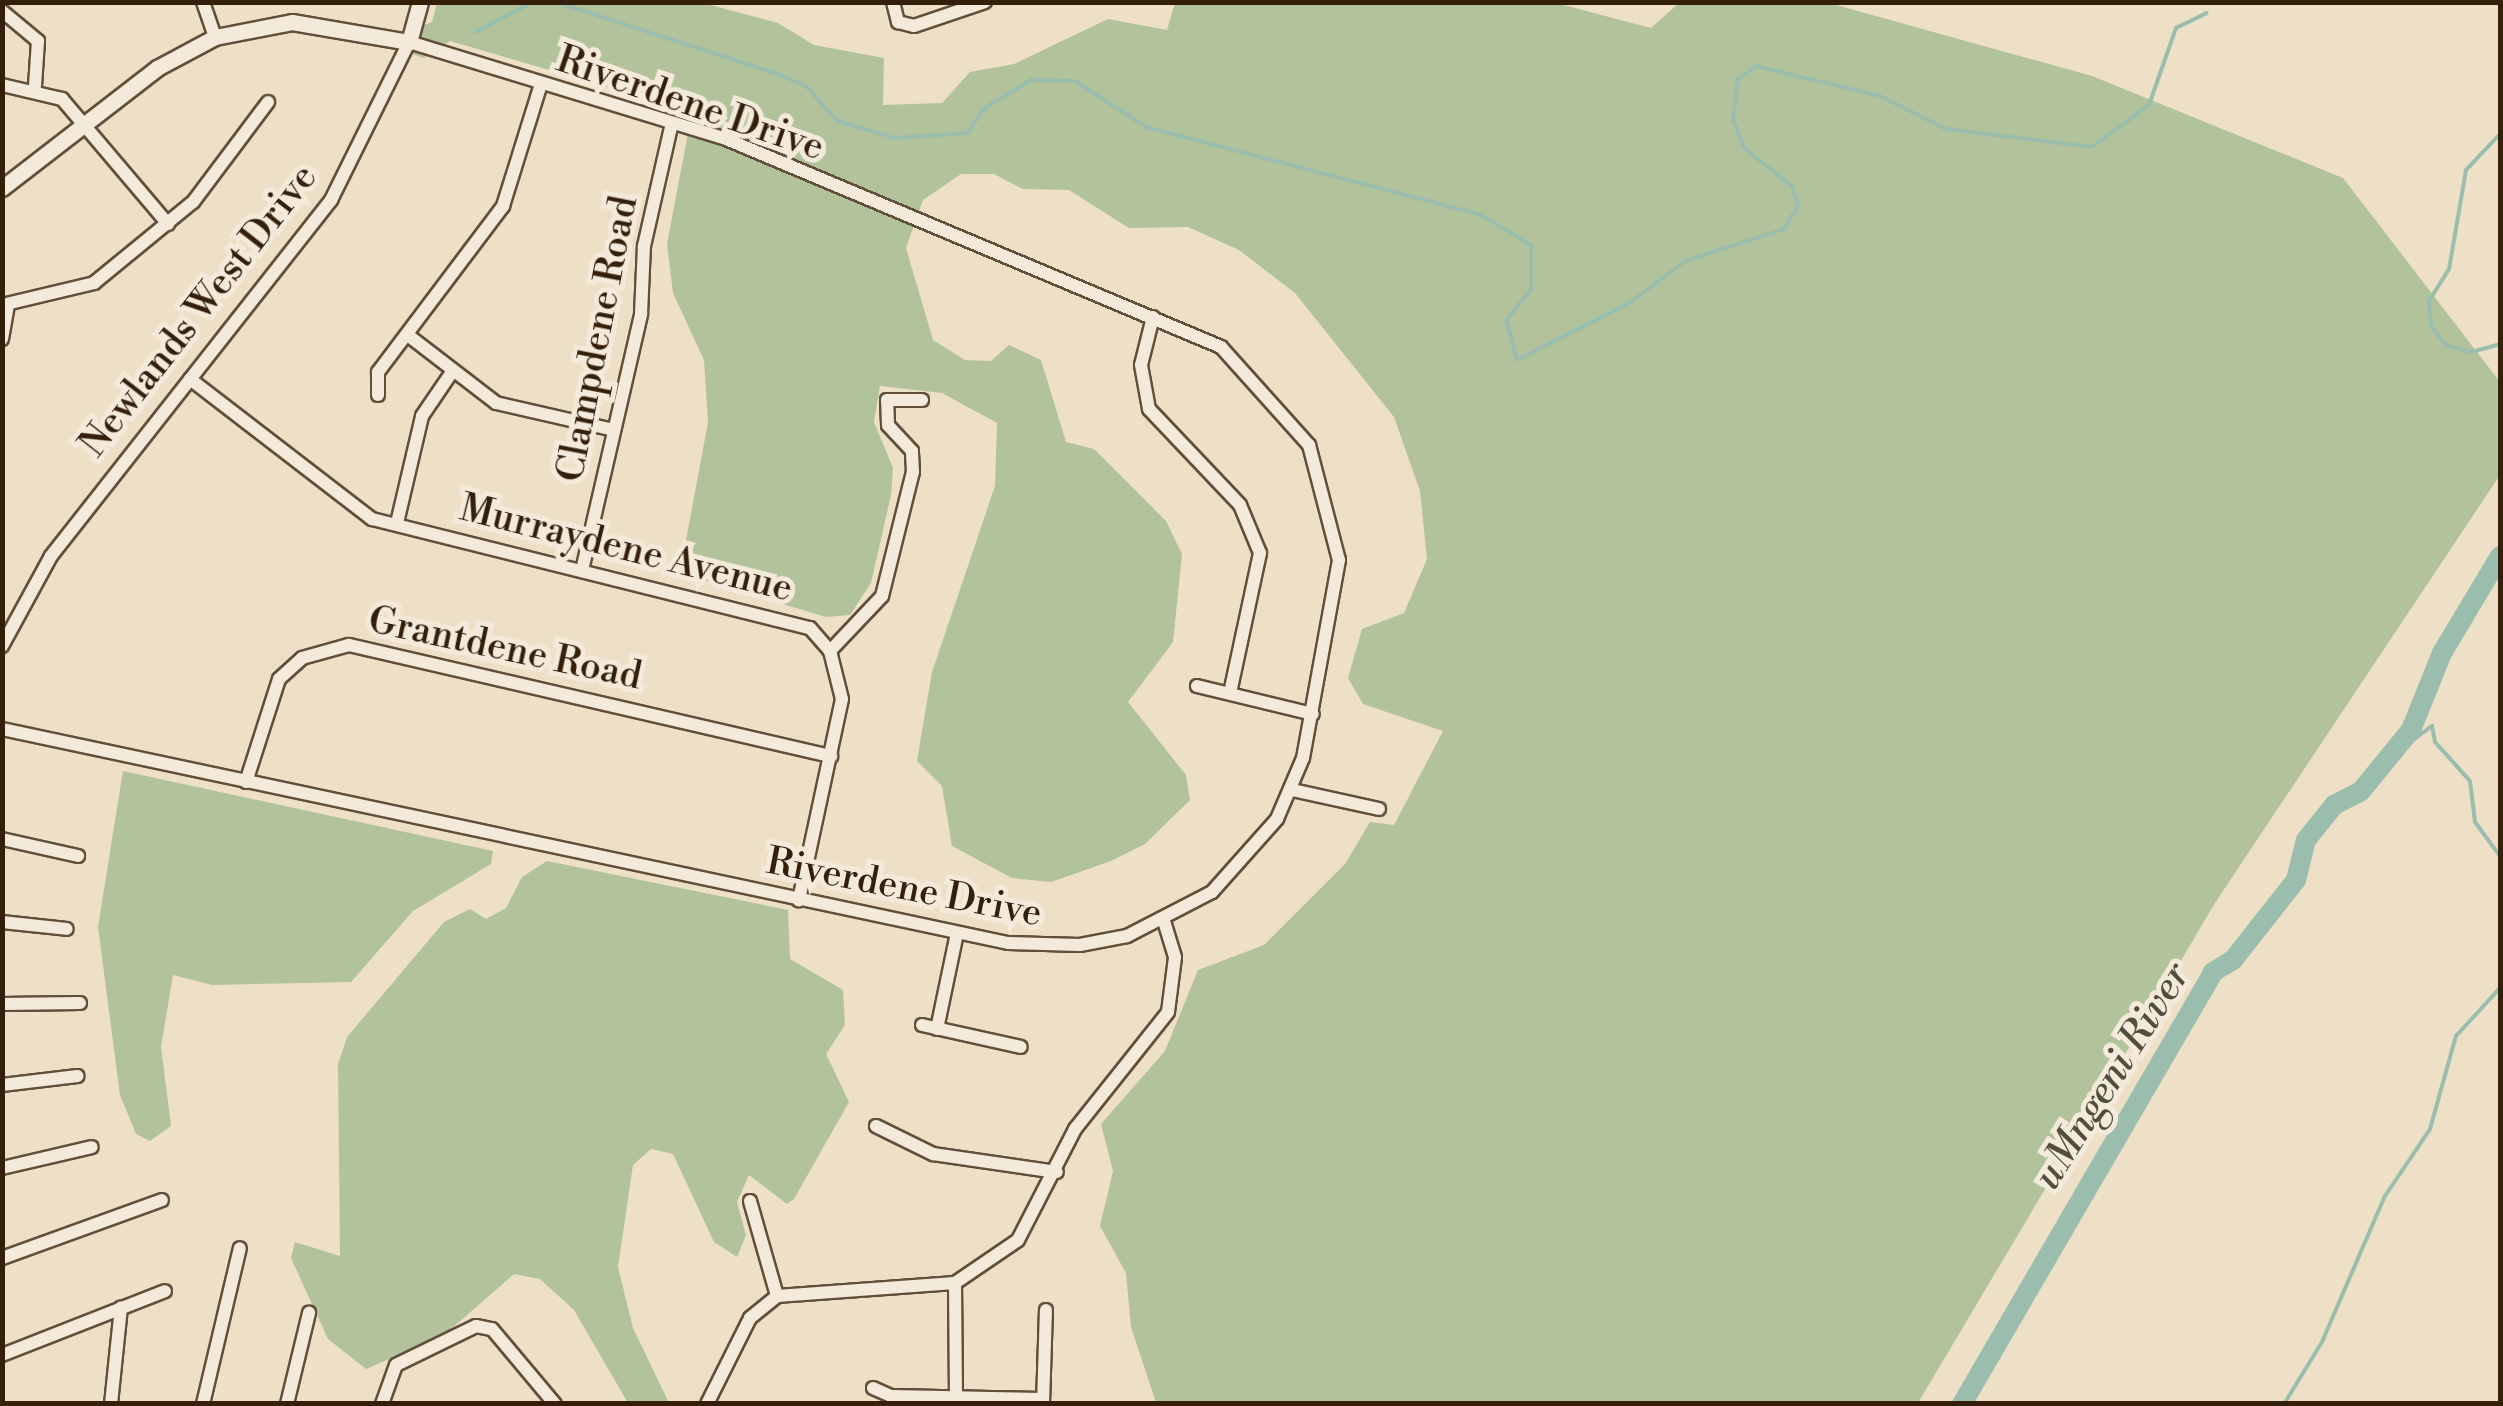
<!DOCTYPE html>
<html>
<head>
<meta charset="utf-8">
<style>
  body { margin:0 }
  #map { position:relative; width:2503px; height:1406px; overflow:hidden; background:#eedfc7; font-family:"Libre Bodoni",serif }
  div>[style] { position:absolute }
  .green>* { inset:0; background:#b2c39b }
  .stream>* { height:4px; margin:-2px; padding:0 2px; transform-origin:2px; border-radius:2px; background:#9bbdae }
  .river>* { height:20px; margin:-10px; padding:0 10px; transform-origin:10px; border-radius:10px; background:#9bbdae }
  .roads { filter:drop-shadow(2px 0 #624f39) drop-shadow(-2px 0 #624f39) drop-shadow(0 2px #624f39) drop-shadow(0 -2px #624f39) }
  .minor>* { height:12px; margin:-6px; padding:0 6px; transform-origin:6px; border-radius:6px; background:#f4eadb }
  .tertiary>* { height:15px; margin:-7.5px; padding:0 7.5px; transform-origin:7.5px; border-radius:7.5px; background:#f4eadb }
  span { translate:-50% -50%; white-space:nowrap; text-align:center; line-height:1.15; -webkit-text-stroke:10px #f4eadb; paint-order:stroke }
  .street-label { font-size:38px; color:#331f0a }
  .water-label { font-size:40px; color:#524e3b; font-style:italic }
  .frame { position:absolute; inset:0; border:5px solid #331f0a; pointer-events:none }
</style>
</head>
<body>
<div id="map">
  <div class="green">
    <div style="clip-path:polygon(437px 3px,703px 3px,778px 23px,814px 45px,884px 58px,883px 105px,942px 103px,970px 72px,1014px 64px,1108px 19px,1167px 30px,1175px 3px,1556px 3px,1651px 28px,1679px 3px,1829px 3px,2092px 76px,2343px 178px,2500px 382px,2500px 475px,2215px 903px,1918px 1403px,1156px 1403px,1131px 1327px,1126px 1273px,1100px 1226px,1113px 1171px,1101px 1124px,1165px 1051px,1198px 970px,1264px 945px,1345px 864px,1370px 822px,1394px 825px,1443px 731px,1363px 704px,1348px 678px,1362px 629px,1404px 613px,1427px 559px,1420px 491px,1394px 417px,1295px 293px,1239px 250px,1188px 227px,1129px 228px,1069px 190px,1023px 189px,994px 174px,961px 174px,923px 200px,906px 248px,933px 340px,965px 360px,991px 361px,1009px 345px,1041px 360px,1066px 442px,1094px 449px,1166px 521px,1182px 554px,1173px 642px,1128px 702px,1186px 775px,1190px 800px,1145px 844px,1111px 861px,1051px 882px,1012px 878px,952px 846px,942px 786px,917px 761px,932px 672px,995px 486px,997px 423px,942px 393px,880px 386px,874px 422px,893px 468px,891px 495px,871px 583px,850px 615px,826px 617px,700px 579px,685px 546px,708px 422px,704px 360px,673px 293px,667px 244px,692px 112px,450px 41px,424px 58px,381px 43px,432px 22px)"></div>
    <div style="clip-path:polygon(123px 771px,493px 851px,491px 864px,413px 911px,351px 982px,212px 985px,173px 975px,161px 1047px,171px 1126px,150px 1141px,136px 1134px,120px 1095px,98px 927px)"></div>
    <div style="clip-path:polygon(547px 861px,788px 910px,790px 959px,843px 990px,845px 1025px,826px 1054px,849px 1102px,794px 1199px,787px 1204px,749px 1175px,737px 1202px,746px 1235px,737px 1257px,714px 1242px,673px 1154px,651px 1149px,633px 1165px,618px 1267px,633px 1328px,669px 1403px,628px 1403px,574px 1310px,540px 1279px,514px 1274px,443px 1336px,366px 1369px,328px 1339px,291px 1258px,295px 1242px,340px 1256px,338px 1064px,347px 1037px,444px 922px,470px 909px,486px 919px,506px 908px,522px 877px)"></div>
  </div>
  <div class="stream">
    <div style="left:556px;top:2px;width:237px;rotate:18deg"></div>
    <div style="left:781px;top:75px;width:29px;rotate:25deg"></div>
    <div style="left:807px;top:87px;width:45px;rotate:48.6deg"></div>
    <div style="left:837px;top:121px;width:60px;rotate:16.3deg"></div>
    <div style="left:895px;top:138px;width:73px;rotate:-3.9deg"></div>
    <div style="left:968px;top:133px;width:28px;rotate:-58deg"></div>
    <div style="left:983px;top:109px;width:56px;rotate:-31.1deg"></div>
    <div style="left:1031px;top:80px;width:44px;rotate:1.3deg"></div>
    <div style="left:1075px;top:81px;width:85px;rotate:32.9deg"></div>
    <div style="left:1146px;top:127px;width:346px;rotate:14.7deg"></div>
    <div style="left:1481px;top:215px;width:58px;rotate:31deg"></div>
    <div style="left:1531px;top:245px;width:45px;rotate:90deg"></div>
    <div style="left:1531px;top:290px;width:39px;rotate:130deg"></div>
    <div style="left:1506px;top:320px;width:41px;rotate:74.6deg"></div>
    <div style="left:1517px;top:360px;width:124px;rotate:-26.8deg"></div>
    <div style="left:1628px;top:304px;width:71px;rotate:-37deg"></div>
    <div style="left:1685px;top:261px;width:104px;rotate:-17.9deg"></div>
    <div style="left:1784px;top:229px;width:27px;rotate:-59deg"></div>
    <div style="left:1798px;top:206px;width:21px;rotate:-107deg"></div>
    <div style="left:1792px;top:186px;width:61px;rotate:-141.6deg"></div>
    <div style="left:1744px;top:148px;width:30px;rotate:-111deg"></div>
    <div style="left:1733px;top:120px;width:41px;rotate:-83deg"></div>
    <div style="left:1738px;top:79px;width:22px;rotate:-36deg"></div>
    <div style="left:1756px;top:66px;width:128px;rotate:13.6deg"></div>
    <div style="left:1880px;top:96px;width:74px;rotate:26.6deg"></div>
    <div style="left:1946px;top:129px;width:147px;rotate:7deg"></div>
    <div style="left:2092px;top:147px;width:71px;rotate:-36.4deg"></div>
    <div style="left:2149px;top:105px;width:82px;rotate:-70.7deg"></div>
    <div style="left:2176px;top:28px;width:34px;rotate:-26deg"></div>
    <div style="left:476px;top:32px;width:64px;rotate:-27.8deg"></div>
    <div style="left:2500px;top:134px;width:50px;rotate:133.4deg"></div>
    <div style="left:2466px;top:170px;width:100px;rotate:99.7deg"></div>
    <div style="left:2449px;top:269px;width:38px;rotate:122deg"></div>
    <div style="left:2429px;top:301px;width:25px;rotate:85deg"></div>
    <div style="left:2431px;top:326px;width:24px;rotate:52deg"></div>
    <div style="left:2446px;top:345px;width:26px;rotate:16deg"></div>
    <div style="left:2471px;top:352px;width:30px;rotate:-15deg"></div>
    <div style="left:2391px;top:756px;width:51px;rotate:-36.2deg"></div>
    <div style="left:2432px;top:726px;width:16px;rotate:79deg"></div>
    <div style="left:2435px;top:742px;width:52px;rotate:48.1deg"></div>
    <div style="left:2470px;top:781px;width:41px;rotate:83deg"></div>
    <div style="left:2475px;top:822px;width:42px;rotate:53.7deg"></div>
    <div style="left:2500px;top:897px;width:22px;rotate:90deg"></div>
    <div style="left:2284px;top:1404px;width:73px;rotate:-58.5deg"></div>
    <div style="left:2322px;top:1342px;width:159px;rotate:-66.7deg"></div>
    <div style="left:2385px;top:1196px;width:81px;rotate:-56.1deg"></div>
    <div style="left:2430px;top:1129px;width:97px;rotate:-74.4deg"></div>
    <div style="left:2456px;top:1036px;width:65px;rotate:-47.5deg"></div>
  </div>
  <div class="river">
    <div style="left:1962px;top:1404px;width:500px;rotate:-59.8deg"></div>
    <div style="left:2213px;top:972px;width:23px;rotate:-31deg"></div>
    <div style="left:2233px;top:960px;width:102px;rotate:-51.8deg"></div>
    <div style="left:2296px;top:880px;width:41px;rotate:-76deg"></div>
    <div style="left:2306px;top:840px;width:45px;rotate:-51.3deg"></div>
    <div style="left:2334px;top:805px;width:30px;rotate:-27deg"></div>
    <div style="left:2361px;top:791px;width:79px;rotate:-50.7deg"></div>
    <div style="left:2411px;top:730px;width:83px;rotate:-68.1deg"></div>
    <div style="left:2442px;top:653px;width:113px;rotate:-59.1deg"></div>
  </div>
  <div class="roads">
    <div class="minor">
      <div style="left:203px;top:2px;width:37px;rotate:71deg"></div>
      <div style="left:893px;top:2px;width:21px;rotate:76deg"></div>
      <div style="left:898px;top:22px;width:16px;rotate:14deg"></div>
      <div style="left:914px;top:26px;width:75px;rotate:-18.7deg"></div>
      <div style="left:2px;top:11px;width:47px;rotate:39.8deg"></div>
      <div style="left:38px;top:41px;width:45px;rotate:93.8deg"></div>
      <div style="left:2px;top:85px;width:62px;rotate:13.1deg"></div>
      <div style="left:62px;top:99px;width:164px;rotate:49.7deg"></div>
      <div style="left:2px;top:305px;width:95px;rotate:-13.4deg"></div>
      <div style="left:94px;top:283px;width:128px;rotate:-39.3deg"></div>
      <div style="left:193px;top:202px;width:125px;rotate:-53.1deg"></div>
      <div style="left:1153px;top:317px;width:49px;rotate:104deg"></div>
      <div style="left:1141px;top:365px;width:45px;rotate:79.7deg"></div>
      <div style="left:1149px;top:409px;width:132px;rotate:46.5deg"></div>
      <div style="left:1240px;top:505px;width:52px;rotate:67.4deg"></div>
      <div style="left:1260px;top:553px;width:143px;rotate:102.1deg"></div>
      <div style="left:409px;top:336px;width:110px;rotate:37.6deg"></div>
      <div style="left:496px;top:403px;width:121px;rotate:12.9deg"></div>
      <div style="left:2px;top:339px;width:35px;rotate:-80deg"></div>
      <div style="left:190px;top:379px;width:230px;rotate:37.6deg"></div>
      <div style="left:372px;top:519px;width:451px;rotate:14deg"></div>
      <div style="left:810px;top:628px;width:30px;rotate:49deg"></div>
      <div style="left:830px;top:651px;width:49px;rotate:76deg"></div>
      <div style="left:842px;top:699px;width:206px;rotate:102.1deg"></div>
      <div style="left:378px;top:395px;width:23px;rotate:-90deg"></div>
      <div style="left:378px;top:372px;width:208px;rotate:-53deg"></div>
      <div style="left:503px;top:206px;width:128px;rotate:-72.7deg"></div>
      <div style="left:397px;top:523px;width:110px;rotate:-76.8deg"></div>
      <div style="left:422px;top:416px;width:53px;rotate:-55.7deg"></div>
      <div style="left:583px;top:566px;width:259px;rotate:-77deg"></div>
      <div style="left:641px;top:314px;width:68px;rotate:-87.5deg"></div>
      <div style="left:644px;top:246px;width:126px;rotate:-77.2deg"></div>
      <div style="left:2px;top:646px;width:102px;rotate:-61.4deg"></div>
      <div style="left:51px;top:556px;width:453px;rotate:-51.8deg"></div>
      <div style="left:331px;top:200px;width:176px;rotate:-63.7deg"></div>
      <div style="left:409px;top:42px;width:332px;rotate:17deg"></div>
      <div style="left:726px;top:139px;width:537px;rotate:22.79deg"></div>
      <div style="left:1221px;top:347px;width:132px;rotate:48.1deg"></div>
      <div style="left:1309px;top:445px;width:119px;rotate:75.4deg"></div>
      <div style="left:1339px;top:560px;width:201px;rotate:100.3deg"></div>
      <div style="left:1303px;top:758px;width:66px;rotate:113.1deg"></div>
      <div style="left:1277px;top:819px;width:98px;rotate:131.7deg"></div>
      <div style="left:1212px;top:892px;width:96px;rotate:152.6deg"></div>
      <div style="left:1127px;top:936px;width:48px;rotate:169.2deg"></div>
      <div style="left:1080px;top:945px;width:72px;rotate:-178.4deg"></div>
      <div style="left:1008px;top:943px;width:1029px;rotate:-167.99deg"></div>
      <div style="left:830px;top:651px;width:76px;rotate:-46.6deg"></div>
      <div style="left:882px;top:596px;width:128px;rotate:-76deg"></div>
      <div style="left:913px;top:472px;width:21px;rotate:-93deg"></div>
      <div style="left:912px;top:451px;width:35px;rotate:-133deg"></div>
      <div style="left:888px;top:425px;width:25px;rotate:-92deg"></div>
      <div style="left:887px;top:400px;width:35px"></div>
      <div style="left:1197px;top:686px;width:119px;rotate:13.6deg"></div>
      <div style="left:246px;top:782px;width:108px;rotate:-72.2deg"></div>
      <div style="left:279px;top:679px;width:31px;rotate:-42deg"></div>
      <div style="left:302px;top:658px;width:49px;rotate:-15.5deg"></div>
      <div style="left:349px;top:645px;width:495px;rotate:13deg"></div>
      <div style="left:1292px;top:790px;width:89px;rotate:12.3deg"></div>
      <div style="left:2px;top:839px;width:78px;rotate:12.6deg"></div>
      <div style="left:2px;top:922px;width:65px;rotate:6.1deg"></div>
      <div style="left:2px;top:1004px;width:78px;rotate:-0.7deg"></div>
      <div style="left:922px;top:1025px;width:101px;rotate:12.5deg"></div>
      <div style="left:937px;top:1029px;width:98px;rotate:-78.2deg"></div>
      <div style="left:2px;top:1085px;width:76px;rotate:-6.8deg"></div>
      <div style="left:876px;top:1126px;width:64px;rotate:26.2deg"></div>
      <div style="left:933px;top:1154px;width:125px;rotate:8.3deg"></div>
      <div style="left:2px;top:1168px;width:92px;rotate:-13.1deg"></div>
      <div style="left:750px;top:1201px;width:99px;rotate:74.1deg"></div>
      <div style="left:2px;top:1258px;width:170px;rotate:-19.9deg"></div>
      <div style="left:955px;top:1283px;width:118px;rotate:89.5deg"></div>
      <div style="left:2px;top:1355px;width:175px;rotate:-21.4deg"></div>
      <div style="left:873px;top:1388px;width:20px;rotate:24deg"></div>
      <div style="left:891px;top:1396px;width:151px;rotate:1.1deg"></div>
      <div style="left:111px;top:1404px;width:97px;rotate:-84.1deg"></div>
      <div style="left:203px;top:1404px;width:160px;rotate:-76.7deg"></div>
      <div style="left:287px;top:1404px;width:94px;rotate:-76.4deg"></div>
      <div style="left:382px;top:1404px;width:41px;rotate:-70.3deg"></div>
      <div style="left:396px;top:1365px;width:89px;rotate:-26deg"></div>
      <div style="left:476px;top:1326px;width:16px;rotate:11deg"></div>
      <div style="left:492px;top:1329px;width:98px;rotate:50deg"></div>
      <div style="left:707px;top:1404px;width:96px;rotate:-63.4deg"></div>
      <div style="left:750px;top:1318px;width:35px;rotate:-39deg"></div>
      <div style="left:777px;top:1296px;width:178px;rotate:-4.2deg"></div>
      <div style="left:955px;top:1283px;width:76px;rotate:-34.3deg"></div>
      <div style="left:1018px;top:1240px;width:125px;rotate:-62.8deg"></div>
      <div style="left:1075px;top:1129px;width:149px;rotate:-51.5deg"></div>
      <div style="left:1168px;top:1012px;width:55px;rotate:-82.7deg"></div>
      <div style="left:1175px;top:957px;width:38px;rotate:-107deg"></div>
      <div style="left:1043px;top:1404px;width:94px;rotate:-88.2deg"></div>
    </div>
    <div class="tertiary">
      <div style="left:2px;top:188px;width:196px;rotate:-37.7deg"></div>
      <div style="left:157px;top:68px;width:66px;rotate:-28.1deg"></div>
      <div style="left:215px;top:37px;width:78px;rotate:-11deg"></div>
      <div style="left:292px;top:22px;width:119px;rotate:9.7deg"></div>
      <div style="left:409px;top:42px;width:41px;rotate:-74.6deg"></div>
    </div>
  </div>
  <div class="street-label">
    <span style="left:690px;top:104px;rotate:19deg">Riverdene Drive</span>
    <span style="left:199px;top:311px;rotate:-52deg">Newlands West Drive</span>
    <span style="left:598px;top:339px;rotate:-79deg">Clampdene Road</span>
    <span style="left:626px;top:549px;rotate:14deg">Murraydene Avenue</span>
    <span style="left:505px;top:649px;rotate:12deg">Grantdene Road</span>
    <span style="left:904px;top:888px;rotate:11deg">Riverdene Drive</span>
  </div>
  <div class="water-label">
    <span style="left:2112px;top:1076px;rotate:-58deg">uMngeni River</span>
  </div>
  <div class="frame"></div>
</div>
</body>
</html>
